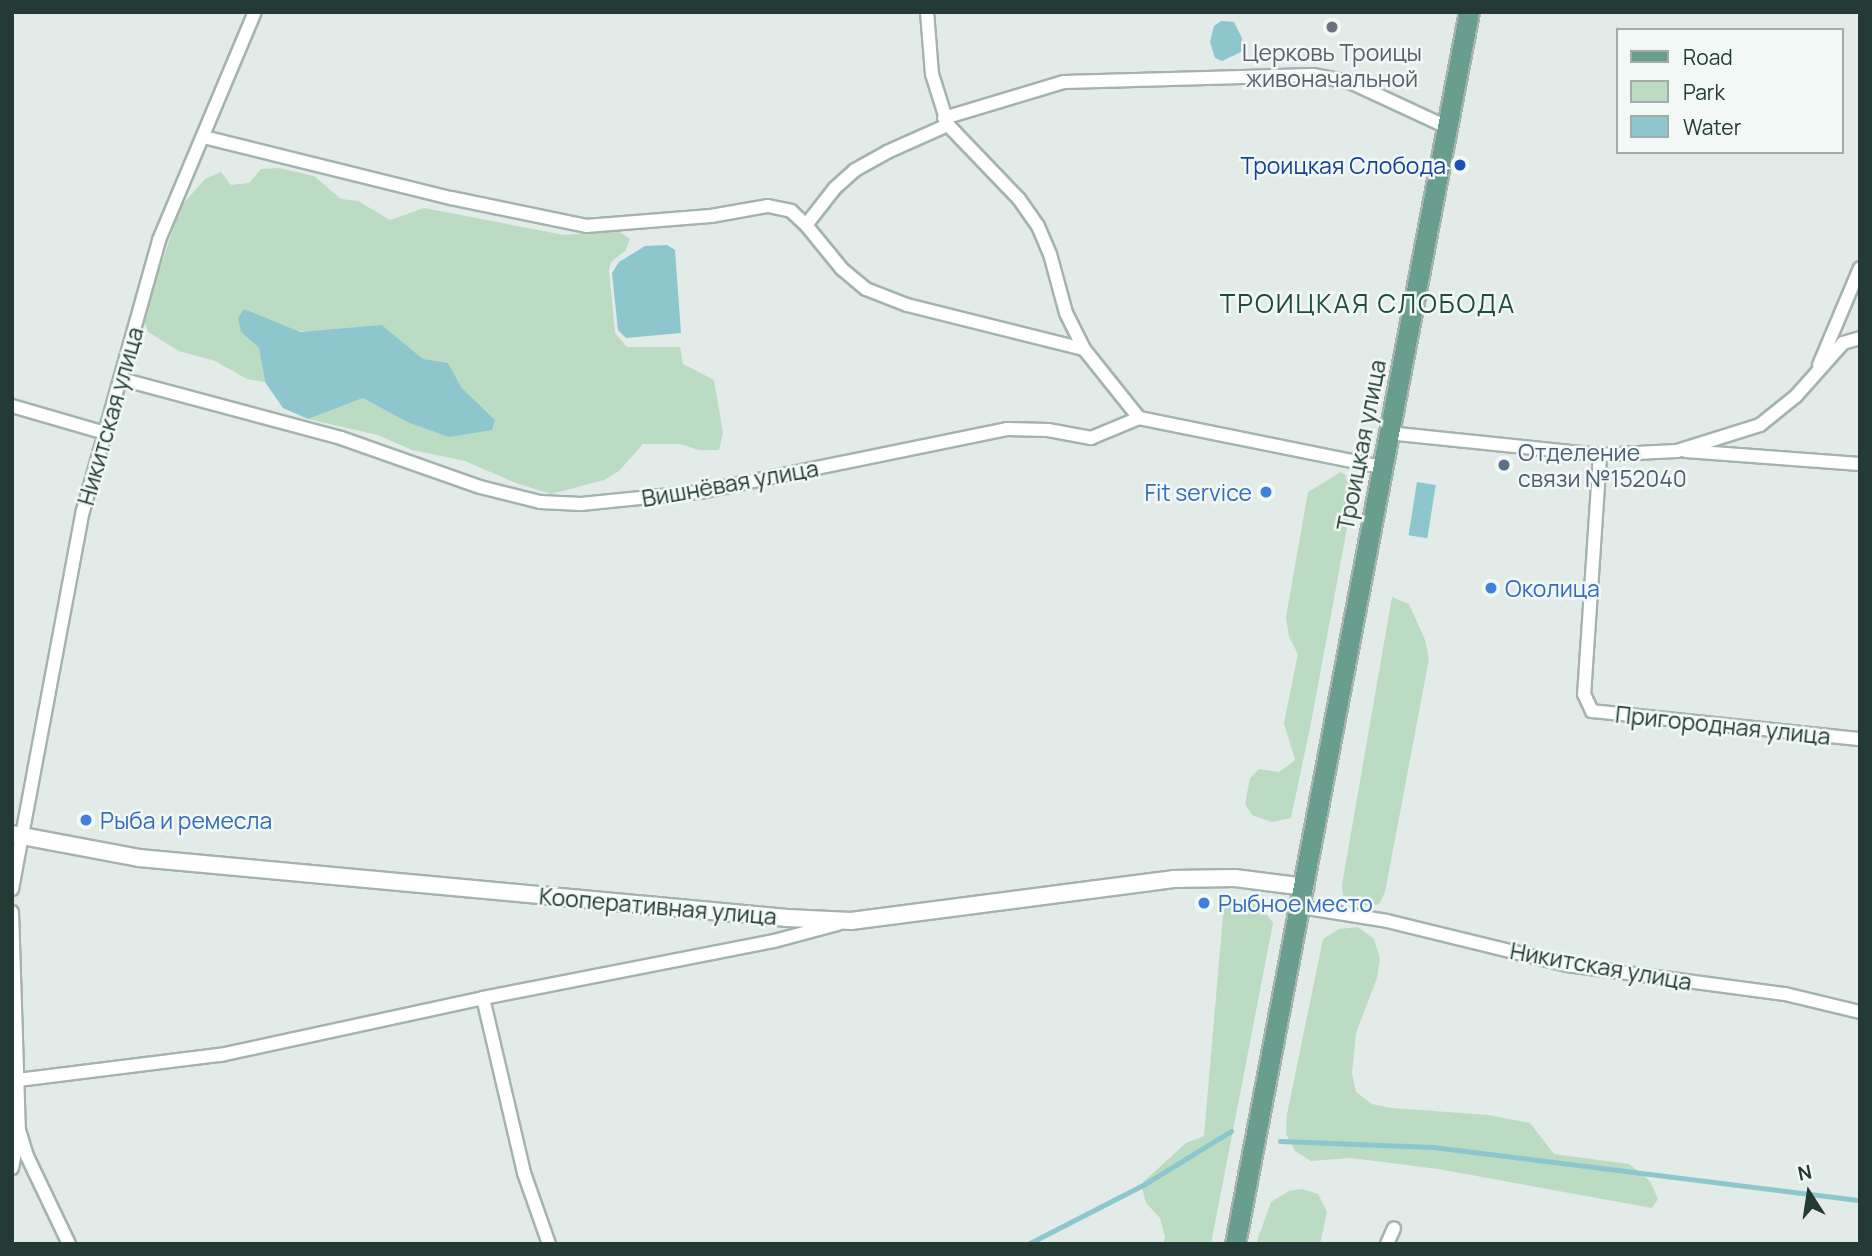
<!DOCTYPE html>
<html>
<head>
<meta charset="utf-8">
<style>
  body { margin:0 }
  #map { position:relative; width:1872px; height:1256px; overflow:hidden; background:#e2ebe7; font-family:Manrope,sans-serif }
  div>[style] { position:absolute }
  .green>* { inset:0; background:#bcdbc3 }
  .water>* { inset:0; background:#8dc6cd; transform-origin:0 0 }
  .stream>* { height:4.5px; margin:-2.25px; padding:0 2.25px; transform-origin:2.25px; border-radius:2.25px; background:#8dc6cd }
  .roads { filter:drop-shadow(2px 0 #a5b3ae) drop-shadow(-2px 0 #a5b3ae) drop-shadow(0 2px #a5b3ae) drop-shadow(0 -2px #a5b3ae) }
  .minor>* { height:12px; margin:-6px; padding:0 6px; transform-origin:6px; border-radius:6px; background:#fff }
  .tertiary>* { height:16px; margin:-8px; padding:0 8px; transform-origin:8px; border-radius:8px; background:#fff }
  .primary>* { height:19px; margin:-9.5px; padding:0 9.5px; transform-origin:9.5px; border-radius:9.5px; background:#699e8f }
  .dots>* { width:19px; height:19px; translate:-50% -50%; box-sizing:border-box; border:4px solid #f2f8f5; border-radius:50% }
  span { translate:-50% -50%; white-space:nowrap; text-align:center; line-height:1.15; -webkit-text-stroke:5px #f2f8f5; paint-order:stroke }
  .worship-label { font-size:23px; color:#5b616d }
  .transit-label { font-size:23px; color:#164399 }
  .right { translate:-100% -50%; text-align:right }
  .street-label { font-size:23px; color:#233b34 }
  .service-label { font-size:23px; color:#4e5e75 }
  .left { translate:0 -50%; text-align:left }
  .shop-label { font-size:23px; color:#366cbe }
  .quarter-label { font-size:26px; color:#204c40; letter-spacing:2px }
  .frame { position:absolute; inset:0; border:14px solid #233b34; pointer-events:none }
  .legend { position:absolute; left:1616px; top:28px; width:228px; height:126px; box-sizing:border-box; background:#f2f8f5; border:2px solid #9faca8; margin:0; padding:9px 12px; list-style:none; font-size:21px; color:#233b34 }
  .legend li { display:flex; align-items:center; gap:14px; height:35px }
  .legend b { width:35px; border:2px solid #9faca8 }
  .north { position:absolute; left:1774px; top:1158px; width:70px; height:70px; -webkit-text-stroke:5px #f2f8f5; paint-order:stroke; rotate:348deg; font-size:19px; font-weight:700; line-height:28px; text-align:center; color:#233b34 }
  .north::after { content:''; display:block; margin:auto; width:24px; height:32px; background:#233b34; clip-path:polygon(50% 0,100% 100%,50% 72%,0 100%) }
</style>
</head>
<body>
<div id="map">
  <div class="green">
    <div style="clip-path:polygon(278px 168px,314px 176px,341px 199px,358px 201px,390px 220px,424px 208px,564px 235px,618px 231px,630px 239px,625px 251px,611px 262px,609px 270px,615px 333px,627px 347px,680px 347px,683px 364px,714px 380px,723px 433px,719px 450px,699px 450px,680px 444px,643px 444px,619px 471px,604px 480px,551px 494px,516px 483px,465px 461px,412px 450px,378px 435px,308px 419px,363px 398px,407px 422px,495px 420px,461px 387px,448px 364px,423px 359px,382px 325px,337px 331px,241px 332px,259px 348px,265px 382px,247px 379px,215px 361px,179px 351px,148px 332px,143px 318px,181px 206px,205px 179px,221px 172px,231px 185px,249px 183px,261px 169px)"></div>
    <div style="clip-path:polygon(1341px 472px,1352px 479px,1352px 501px,1311px 723px,1291px 818px,1272px 822px,1252px 815px,1245px 804px,1250px 778px,1259px 769px,1279px 772px,1295px 760px,1284px 723px,1298px 654px,1289px 637px,1286px 617px,1308px 492px)"></div>
    <div style="clip-path:polygon(1392px 597px,1409px 604px,1425px 640px,1429px 659px,1385px 892px,1379px 904px,1370px 906px,1355px 903px,1343px 895px,1342px 885px)"></div>
    <div style="clip-path:polygon(1244px 900px,1261px 907px,1273px 923px,1211px 1244px,1163px 1244px,1165px 1237px,1160px 1218px,1146px 1203px,1141px 1184px,1186px 1143px,1204px 1136px,1224px 904px)"></div>
    <div style="clip-path:polygon(1358px 927px,1374px 939px,1380px 958px,1377px 978px,1356px 1033px,1352px 1073px,1356px 1092px,1372px 1104px,1391px 1108px,1489px 1115px,1530px 1123px,1554px 1154px,1629px 1164px,1650px 1181px,1658px 1199px,1652px 1208px,1438px 1169px,1351px 1158px,1311px 1161px,1295px 1151px,1286px 1134px,1287px 1114px,1323px 939px,1339px 929px)"></div>
    <div style="clip-path:polygon(1302px 1189px,1318px 1194px,1327px 1212px,1320px 1244px,1256px 1244px,1271px 1202px,1289px 1191px)"></div>
  </div>
  <div class="water">
    <div style="clip-path:polygon(1221px 21px,1234px 22px,1242px 38px,1241px 52px,1222px 61px,1215px 58px,1210px 42px,1214px 26px)"></div>
    <div style="clip-path:polygon(667px 245px,675px 250px,681px 333px,626px 338px,618px 330px,612px 273px,619px 262px,645px 246px)"></div>
    <div style="clip-path:polygon(244px 309px,300px 332px,382px 325px,423px 359px,448px 363px,461px 387px,495px 420px,492px 430px,449px 437px,407px 422px,363px 398px,308px 419px,283px 408px,265px 382px,259px 348px,241px 332px,238px 318px)"></div>
    <div style="left:1417px;top:482px;width:19px;height:54px;rotate:9deg"></div>
  </div>
  <div class="stream">
    <div style="left:1280px;top:1141px;width:153px;rotate:2.2deg"></div>
    <div style="left:1433px;top:1147px;width:430px;rotate:7.1deg"></div>
    <div style="left:1028px;top:1244px;width:131px;rotate:-27.1deg"></div>
    <div style="left:1145px;top:1184px;width:101px;rotate:-31.6deg"></div>
  </div>
  <div class="roads">
    <div class="minor">
      <div style="left:927px;top:12px;width:62px;rotate:85.4deg"></div>
      <div style="left:932px;top:74px;width:53px;rotate:72.6deg"></div>
      <div style="left:948px;top:125px;width:103px;rotate:46.2deg"></div>
      <div style="left:1019px;top:199px;width:33px;rotate:55deg"></div>
      <div style="left:1038px;top:226px;width:30px;rotate:67deg"></div>
      <div style="left:1050px;top:254px;width:61px;rotate:74.8deg"></div>
      <div style="left:1066px;top:313px;width:40px;rotate:63.4deg"></div>
      <div style="left:1084px;top:349px;width:88px;rotate:51.4deg"></div>
      <div style="left:1139px;top:418px;width:248px;rotate:11.4deg"></div>
      <div style="left:944px;top:118px;width:125px;rotate:-16.7deg"></div>
      <div style="left:1064px;top:82px;width:249px;rotate:-1.6deg"></div>
      <div style="left:1313px;top:75px;width:38px;rotate:11deg"></div>
      <div style="left:1350px;top:82px;width:107px;rotate:24.9deg"></div>
      <div style="left:204px;top:137px;width:254px;rotate:13.9deg"></div>
      <div style="left:451px;top:198px;width:138px;rotate:11.7deg"></div>
      <div style="left:586px;top:226px;width:125px;rotate:-4.6deg"></div>
      <div style="left:711px;top:216px;width:58px;rotate:-10deg"></div>
      <div style="left:768px;top:206px;width:24px;rotate:12deg"></div>
      <div style="left:791px;top:211px;width:21px;rotate:43deg"></div>
      <div style="left:806px;top:225px;width:57px;rotate:50.7deg"></div>
      <div style="left:842px;top:269px;width:31px;rotate:40deg"></div>
      <div style="left:866px;top:289px;width:44px;rotate:21.3deg"></div>
      <div style="left:907px;top:305px;width:182px;rotate:14deg"></div>
      <div style="left:806px;top:225px;width:47px;rotate:-51.9deg"></div>
      <div style="left:835px;top:188px;width:27px;rotate:-42deg"></div>
      <div style="left:855px;top:170px;width:37px;rotate:-29deg"></div>
      <div style="left:887px;top:152px;width:67px;rotate:-23.9deg"></div>
      <div style="left:1819px;top:365px;width:105px;rotate:-67.1deg"></div>
      <div style="left:121px;top:379px;width:228px;rotate:15deg"></div>
      <div style="left:341px;top:438px;width:147px;rotate:19.4deg"></div>
      <div style="left:480px;top:487px;width:62px;rotate:14deg"></div>
      <div style="left:540px;top:502px;width:41px;rotate:2.8deg"></div>
      <div style="left:581px;top:504px;width:120px;rotate:-5.8deg"></div>
      <div style="left:700px;top:492px;width:313px;rotate:-11.6deg"></div>
      <div style="left:1007px;top:429px;width:41px;rotate:1.4deg"></div>
      <div style="left:1048px;top:430px;width:44px;rotate:10.5deg"></div>
      <div style="left:1091px;top:438px;width:52px;rotate:-22.6deg"></div>
      <div style="left:12px;top:406px;width:97px;rotate:16.2deg"></div>
      <div style="left:1388px;top:433px;width:213px;rotate:5.9deg"></div>
      <div style="left:1600px;top:455px;width:77px;rotate:-3deg"></div>
      <div style="left:1677px;top:451px;width:87px;rotate:-17.4deg"></div>
      <div style="left:1760px;top:425px;width:46px;rotate:-38.9deg"></div>
      <div style="left:1796px;top:396px;width:71px;rotate:-48.4deg"></div>
      <div style="left:1843px;top:343px;width:18px;rotate:-16deg"></div>
      <div style="left:1686px;top:451px;width:174px;rotate:4.3deg"></div>
      <div style="left:1600px;top:455px;width:240px;rotate:93.8deg"></div>
      <div style="left:1584px;top:694px;width:19px;rotate:65deg"></div>
      <div style="left:1592px;top:711px;width:269px;rotate:6deg"></div>
      <div style="left:12px;top:889px;width:385px;rotate:-79.4deg"></div>
      <div style="left:83px;top:511px;width:281px;rotate:-74.3deg"></div>
      <div style="left:159px;top:240px;width:247px;rotate:-67.2deg"></div>
      <div style="left:1301px;top:907px;width:87px;rotate:9.2deg"></div>
      <div style="left:1387px;top:921px;width:185px;rotate:13.7deg"></div>
      <div style="left:1567px;top:965px;width:220px;rotate:7.6deg"></div>
      <div style="left:1785px;top:994px;width:77px;rotate:13.5deg"></div>
      <div style="left:12px;top:912px;width:218px;rotate:88.2deg"></div>
      <div style="left:19px;top:1130px;width:27px;rotate:73deg"></div>
      <div style="left:27px;top:1156px;width:98px;rotate:64.5deg"></div>
      <div style="left:483px;top:998px;width:180px;rotate:76.8deg"></div>
      <div style="left:524px;top:1173px;width:75px;rotate:70.6deg"></div>
      <div style="left:18px;top:1080px;width:204px;rotate:-7.1deg"></div>
      <div style="left:220px;top:1055px;width:269px;rotate:-12.2deg"></div>
      <div style="left:483px;top:998px;width:297px;rotate:-11.1deg"></div>
      <div style="left:774px;top:941px;width:66px;rotate:-14.9deg"></div>
      <div style="left:12px;top:1168px;width:36px;rotate:-79deg"></div>
      <div style="left:1387px;top:1244px;width:17px;rotate:-66deg"></div>
    </div>
    <div class="tertiary">
      <div style="left:12px;top:834px;width:129px;rotate:10.7deg"></div>
      <div style="left:139px;top:858px;width:651px;rotate:5.29deg"></div>
      <div style="left:787px;top:918px;width:64px;rotate:2.7deg"></div>
      <div style="left:851px;top:921px;width:325px;rotate:-7.4deg"></div>
      <div style="left:1173px;top:879px;width:62px;rotate:-0.9deg"></div>
      <div style="left:1235px;top:878px;width:71px;rotate:7.3deg"></div>
    </div>
    <div class="primary">
      <div style="left:1235px;top:1244px;width:1254px;rotate:-79.25deg"></div>
    </div>
  </div>
  <div class="dots">
    <div style="left:1332px;top:27px;background:#6b7280"></div>
    <div style="left:1460px;top:165px;background:#1a4fb4"></div>
    <div style="left:1504px;top:465px;background:#5c6f8a"></div>
    <div style="left:1266px;top:492px;background:#3f7fe0"></div>
    <div style="left:1491px;top:588px;background:#3f7fe0"></div>
    <div style="left:86px;top:820px;background:#3f7fe0"></div>
    <div style="left:1204px;top:903px;background:#3f7fe0"></div>
  </div>
  <div class="worship-label">
    <span style="left:1332px;top:65px">Церковь Троицы<br>живоначальной</span>
  </div>
  <div class="transit-label">
    <span class="right" style="left:1446px;top:165px">Троицкая Слобода</span>
  </div>
  <div class="street-label">
    <span style="left:110px;top:416px;rotate:-74deg">Никитская улица</span>
    <span style="left:1361px;top:445px;rotate:-79deg">Троицкая улица</span>
    <span style="left:730px;top:483px;rotate:-10deg">Вишнёвая улица</span>
    <span style="left:1723px;top:725px;rotate:6deg">Пригородная улица</span>
    <span style="left:658px;top:906px;rotate:5deg">Кооперативная улица</span>
    <span style="left:1601px;top:966px;rotate:10deg">Никитская улица</span>
  </div>
  <div class="service-label">
    <span class="left" style="left:1518px;top:465px">Отделение<br>связи №152040</span>
  </div>
  <div class="shop-label">
    <span class="right" style="left:1252px;top:492px">Fit service</span>
    <span class="left" style="left:1505px;top:588px">Околица</span>
    <span class="left" style="left:100px;top:820px">Рыба и ремесла</span>
    <span class="left" style="left:1218px;top:903px">Рыбное место</span>
  </div>
  <div class="quarter-label">
    <span style="left:1368px;top:304px">ТРОИЦКАЯ СЛОБОДА</span>
  </div>
  <div class="frame"></div>
  <ul class="legend">
  <li><b style="height:9px;background:#699e8f"></b>Road</li>
  <li><b style="height:19px;background:#bcdbc3"></b>Park</li>
  <li><b style="height:19px;background:#8dc6cd"></b>Water</li>
  </ul>
  <div class="north">N</div>
</div>
</body>
</html>
